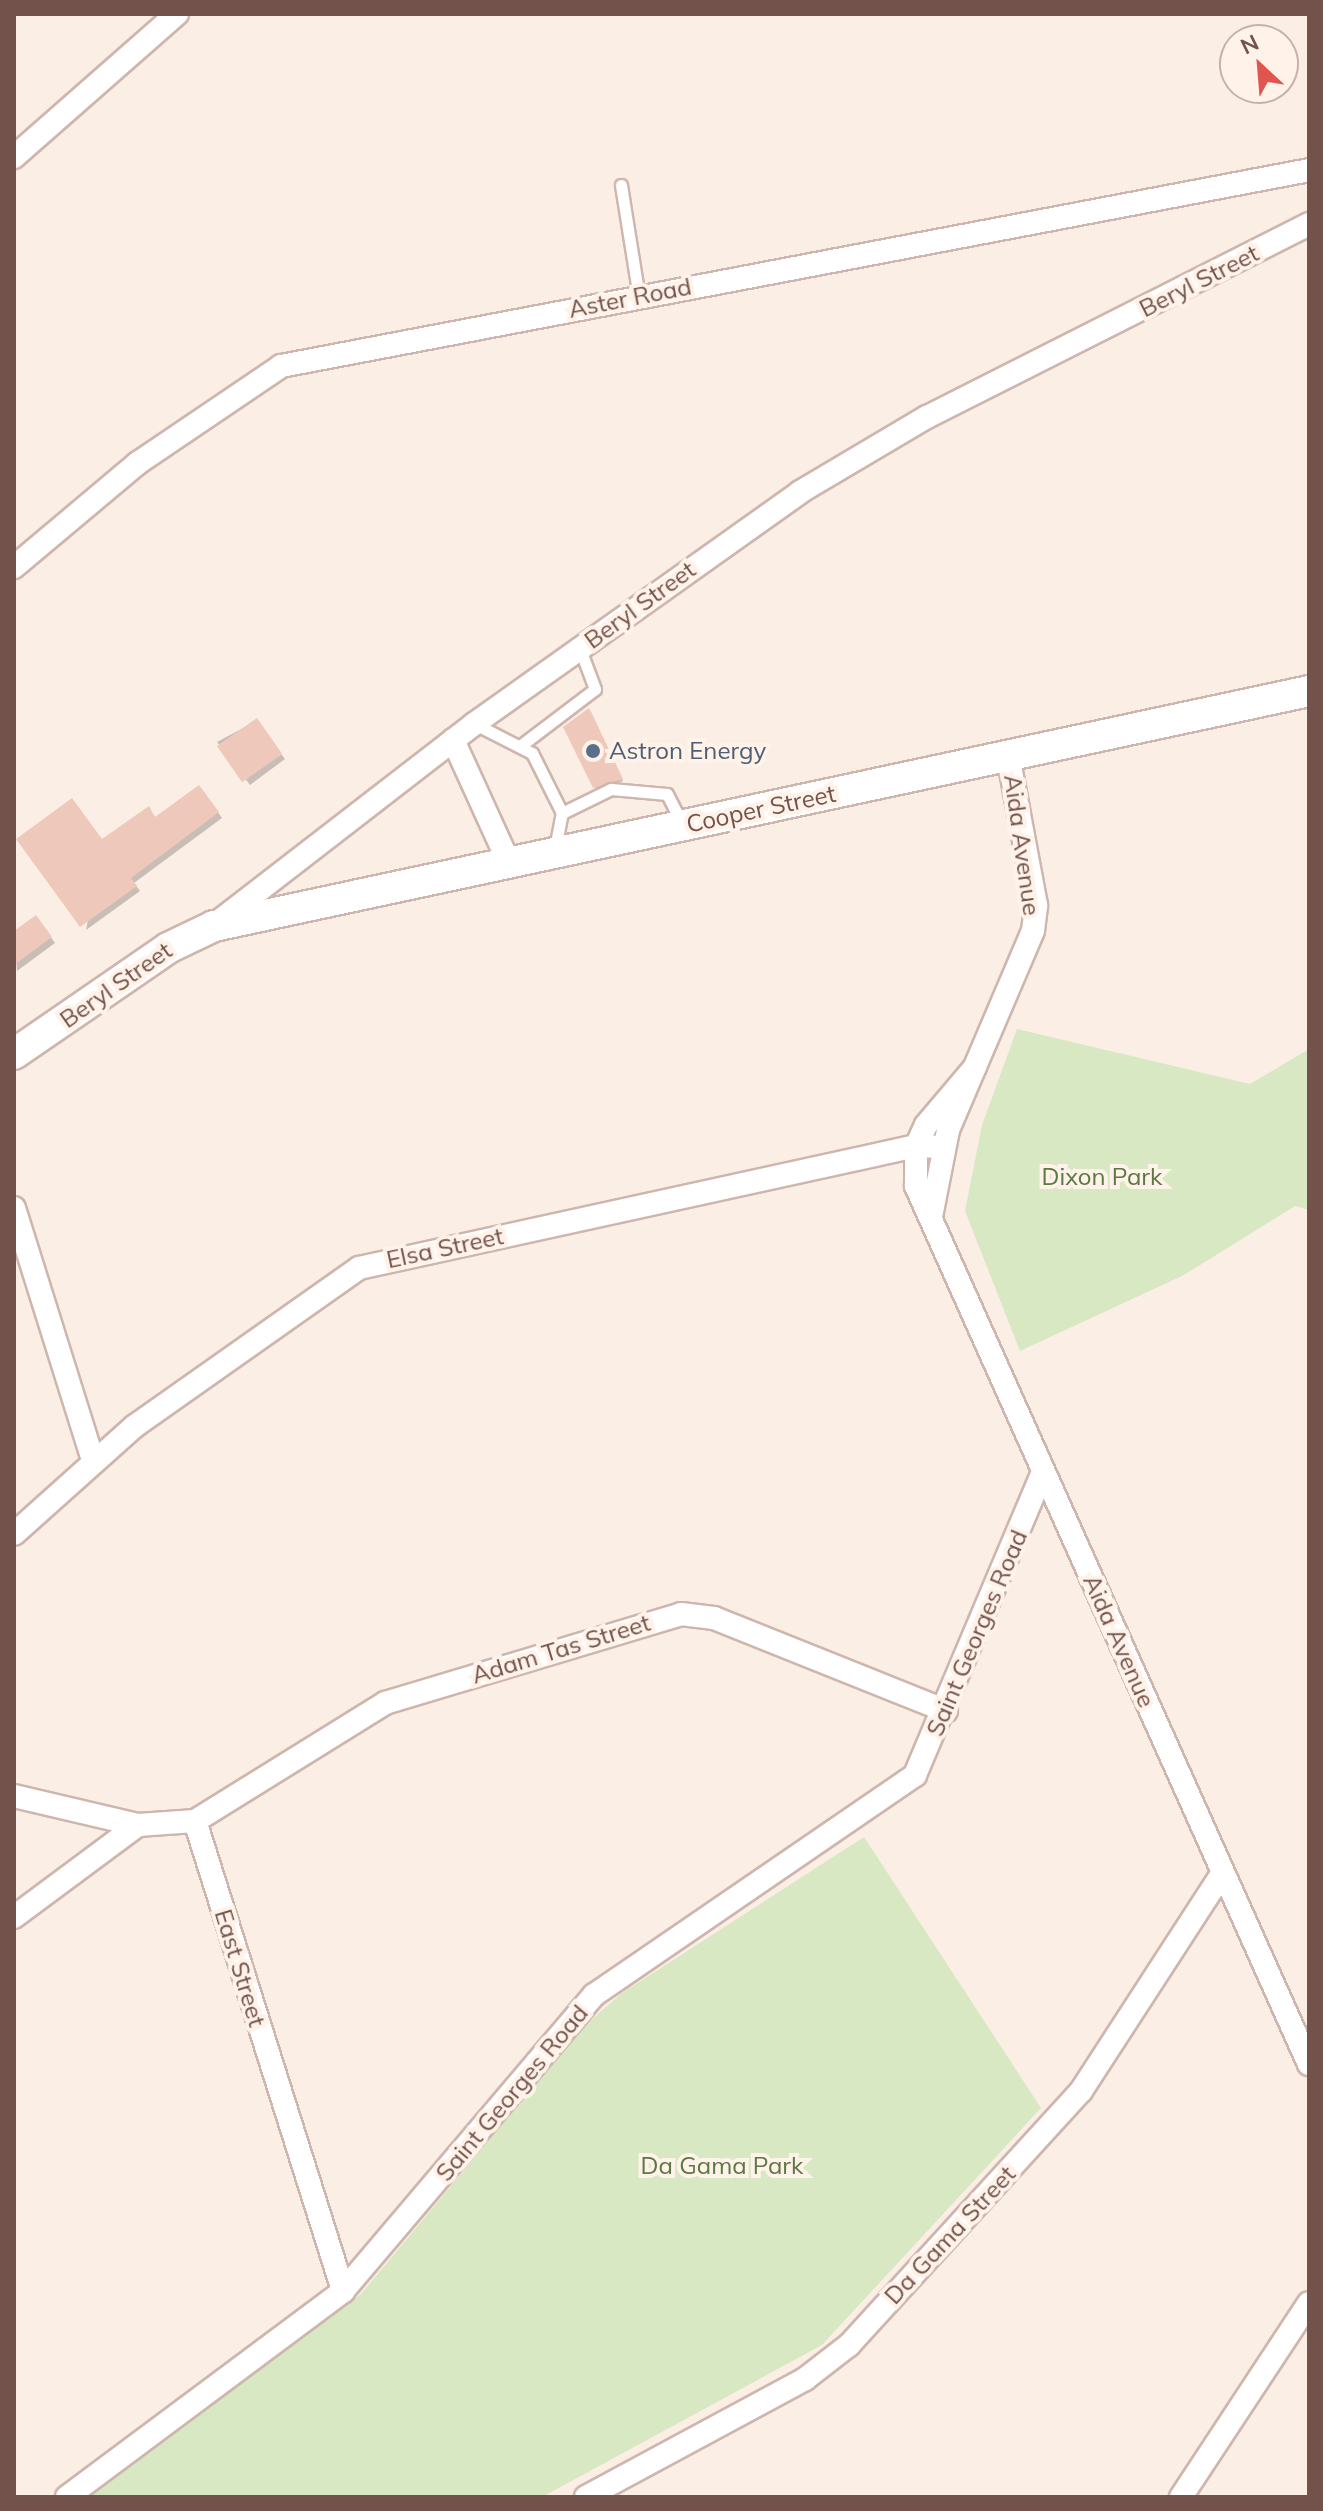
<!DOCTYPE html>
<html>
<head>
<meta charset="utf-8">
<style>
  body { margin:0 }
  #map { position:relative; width:1323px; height:2511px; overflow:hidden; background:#fbeee4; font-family:Mulish,sans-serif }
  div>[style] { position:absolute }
  .green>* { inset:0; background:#d8e8c3 }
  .shadow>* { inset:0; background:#0003 }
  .building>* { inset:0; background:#efc8bc; transform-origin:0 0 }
  .roads { filter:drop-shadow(2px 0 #ceb6ae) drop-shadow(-2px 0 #ceb6ae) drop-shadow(0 2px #ceb6ae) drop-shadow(0 -2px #ceb6ae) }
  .lane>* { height:11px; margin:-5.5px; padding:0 5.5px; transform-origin:5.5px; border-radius:5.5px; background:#fff }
  .street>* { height:22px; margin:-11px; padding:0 11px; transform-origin:11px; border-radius:11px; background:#fff }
  .secondary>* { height:30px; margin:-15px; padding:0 15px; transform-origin:15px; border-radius:15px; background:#fff }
  .dots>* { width:22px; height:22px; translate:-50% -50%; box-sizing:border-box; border:4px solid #fef2e9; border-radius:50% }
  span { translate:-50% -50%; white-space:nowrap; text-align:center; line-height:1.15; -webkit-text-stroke:8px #fef2e9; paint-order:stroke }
  .street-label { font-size:24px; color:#72524b }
  .service-label { font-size:24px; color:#4e5e75 }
  .left { translate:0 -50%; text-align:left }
  .park-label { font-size:24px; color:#5c7843 }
  .frame { position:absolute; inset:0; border:16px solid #72524b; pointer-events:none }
  .north { position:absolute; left:1219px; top:24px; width:80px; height:80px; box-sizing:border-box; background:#fef2e9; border:2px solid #c6b2aa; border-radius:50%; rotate:334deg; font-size:22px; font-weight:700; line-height:32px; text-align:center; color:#72524b }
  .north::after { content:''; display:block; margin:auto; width:28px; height:36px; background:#e0554e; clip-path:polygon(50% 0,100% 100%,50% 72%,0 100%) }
</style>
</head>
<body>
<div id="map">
  <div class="green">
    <div style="clip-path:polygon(1017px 1029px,1250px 1084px,1309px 1049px,1309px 1210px,1295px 1206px,1184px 1275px,1020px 1351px,965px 1211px,982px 1125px)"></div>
    <div style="clip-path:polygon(864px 1837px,1041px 2108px,822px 2345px,542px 2497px,88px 2497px,361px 2294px,584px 2026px,622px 1993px)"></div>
  </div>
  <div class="shadow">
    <div style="clip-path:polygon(591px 712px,623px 781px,596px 789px,595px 787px)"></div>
    <div style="clip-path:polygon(256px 721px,285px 759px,250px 785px,217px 742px)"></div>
    <div style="clip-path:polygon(204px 792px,222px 818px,134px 883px,140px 891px,86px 930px,103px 841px,148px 808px,156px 818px)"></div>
    <div style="clip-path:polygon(40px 922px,55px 943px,17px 971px,14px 933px)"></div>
  </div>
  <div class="building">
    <div style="clip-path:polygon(589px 708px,623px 779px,593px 788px,563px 727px)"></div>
    <div style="left:257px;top:718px;width:44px;height:49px;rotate:55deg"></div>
    <div style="clip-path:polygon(199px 785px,219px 812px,131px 878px,137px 886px,80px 927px,16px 839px,72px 798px,102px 839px,149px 806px,155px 817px)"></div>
    <div style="clip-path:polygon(36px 915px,52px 937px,14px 965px,14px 931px)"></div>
  </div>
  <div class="roads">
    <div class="lane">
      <div style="left:621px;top:185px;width:113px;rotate:80.9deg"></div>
      <div style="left:475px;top:724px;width:64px;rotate:27deg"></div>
      <div style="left:532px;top:753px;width:67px;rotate:63.4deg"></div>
      <div style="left:520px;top:746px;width:94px;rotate:-37.2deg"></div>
      <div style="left:595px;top:689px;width:43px;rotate:-110.6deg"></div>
      <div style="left:555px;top:848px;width:36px;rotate:-79deg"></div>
      <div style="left:562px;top:813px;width:55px;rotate:-26.1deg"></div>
      <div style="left:611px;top:789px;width:56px;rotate:5.1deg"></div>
      <div style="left:667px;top:794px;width:35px;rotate:63deg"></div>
    </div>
    <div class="street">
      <div style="left:14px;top:157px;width:217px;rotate:-41.3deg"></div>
      <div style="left:14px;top:567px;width:162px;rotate:-40deg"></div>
      <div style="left:138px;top:463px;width:173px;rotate:-34.1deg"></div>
      <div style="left:281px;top:366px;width:1047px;rotate:-10.79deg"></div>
      <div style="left:453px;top:740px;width:135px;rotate:65.5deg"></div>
      <div style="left:218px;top:922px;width:324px;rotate:-37.7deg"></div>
      <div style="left:474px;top:724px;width:400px;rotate:-35.4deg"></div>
      <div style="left:800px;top:492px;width:147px;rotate:-30.6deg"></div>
      <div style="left:927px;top:417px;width:428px;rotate:-26.8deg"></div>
      <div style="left:975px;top:1067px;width:76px;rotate:130.2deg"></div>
      <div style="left:926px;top:1125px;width:23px;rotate:115deg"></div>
      <div style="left:916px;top:1146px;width:40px;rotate:90deg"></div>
      <div style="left:916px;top:1186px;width:962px;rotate:65.89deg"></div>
      <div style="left:14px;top:1208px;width:264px;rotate:72.6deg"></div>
      <div style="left:931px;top:1217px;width:89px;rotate:-78.9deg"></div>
      <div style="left:948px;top:1130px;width:216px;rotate:-66.9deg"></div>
      <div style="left:1033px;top:931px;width:26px;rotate:-83deg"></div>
      <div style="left:1036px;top:905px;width:152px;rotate:-100.6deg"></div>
      <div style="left:14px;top:1534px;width:162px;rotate:-41.8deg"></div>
      <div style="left:135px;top:1426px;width:274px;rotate:-35.2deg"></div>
      <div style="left:359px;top:1268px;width:570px;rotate:-12.35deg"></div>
      <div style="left:916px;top:1146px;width:27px;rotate:2deg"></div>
      <div style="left:14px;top:1796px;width:127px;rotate:13.2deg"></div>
      <div style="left:138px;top:1825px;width:57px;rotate:-4deg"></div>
      <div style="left:195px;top:1821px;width:224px;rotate:-31.8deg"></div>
      <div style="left:385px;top:1703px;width:309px;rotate:-16.7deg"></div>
      <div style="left:681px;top:1614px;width:33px;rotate:7deg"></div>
      <div style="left:714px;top:1618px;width:250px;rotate:21.8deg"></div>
      <div style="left:195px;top:1821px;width:493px;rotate:72.5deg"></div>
      <div style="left:14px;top:1917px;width:154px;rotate:-36.6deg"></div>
      <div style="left:67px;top:2497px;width:344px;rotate:-36.7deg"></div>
      <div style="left:343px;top:2291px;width:388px;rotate:-49.7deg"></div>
      <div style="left:594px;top:1995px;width:389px;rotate:-34.4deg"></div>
      <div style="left:915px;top:1775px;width:327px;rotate:-67.1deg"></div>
      <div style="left:586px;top:2497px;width:249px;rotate:-28.3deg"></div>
      <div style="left:805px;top:2379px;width:56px;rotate:-37.7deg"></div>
      <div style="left:849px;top:2345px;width:344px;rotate:-47.6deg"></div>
      <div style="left:1081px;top:2091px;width:259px;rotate:-57deg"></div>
      <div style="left:1181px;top:2497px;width:232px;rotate:-56.6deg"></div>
    </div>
    <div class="secondary">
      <div style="left:14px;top:1054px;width:187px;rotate:-34.5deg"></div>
      <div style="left:168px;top:948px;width:51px;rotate:-25.6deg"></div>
      <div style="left:214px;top:926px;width:1120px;rotate:-12.11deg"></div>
    </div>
  </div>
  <div class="dots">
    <div style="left:593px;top:751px;background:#5c6f8a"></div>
  </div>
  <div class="street-label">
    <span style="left:1199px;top:281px;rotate:-27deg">Beryl Street</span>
    <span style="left:630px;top:298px;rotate:-11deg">Aster Road</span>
    <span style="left:640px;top:605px;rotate:-36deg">Beryl Street</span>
    <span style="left:761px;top:809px;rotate:-12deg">Cooper Street</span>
    <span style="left:1022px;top:845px;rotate:82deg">Aida Avenue</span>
    <span style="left:116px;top:985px;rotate:-35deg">Beryl Street</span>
    <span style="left:445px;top:1248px;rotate:-12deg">Elsa Street</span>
    <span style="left:977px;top:1633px;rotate:-67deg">Saint Georges Road</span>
    <span style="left:1119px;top:1641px;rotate:66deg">Aida Avenue</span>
    <span style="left:561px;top:1649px;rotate:-17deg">Adam Tas Street</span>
    <span style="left:240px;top:1968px;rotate:73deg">East Street</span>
    <span style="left:512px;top:2093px;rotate:-50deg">Saint Georges Road</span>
    <span style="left:950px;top:2235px;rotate:-47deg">Da Gama Street</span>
  </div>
  <div class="service-label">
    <span class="left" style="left:609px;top:751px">Astron Energy</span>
  </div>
  <div class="park-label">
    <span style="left:1102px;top:1177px">Dixon Park</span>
    <span style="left:722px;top:2166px">Da Gama Park</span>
  </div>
  <div class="frame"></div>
  <div class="north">N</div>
</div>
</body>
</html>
